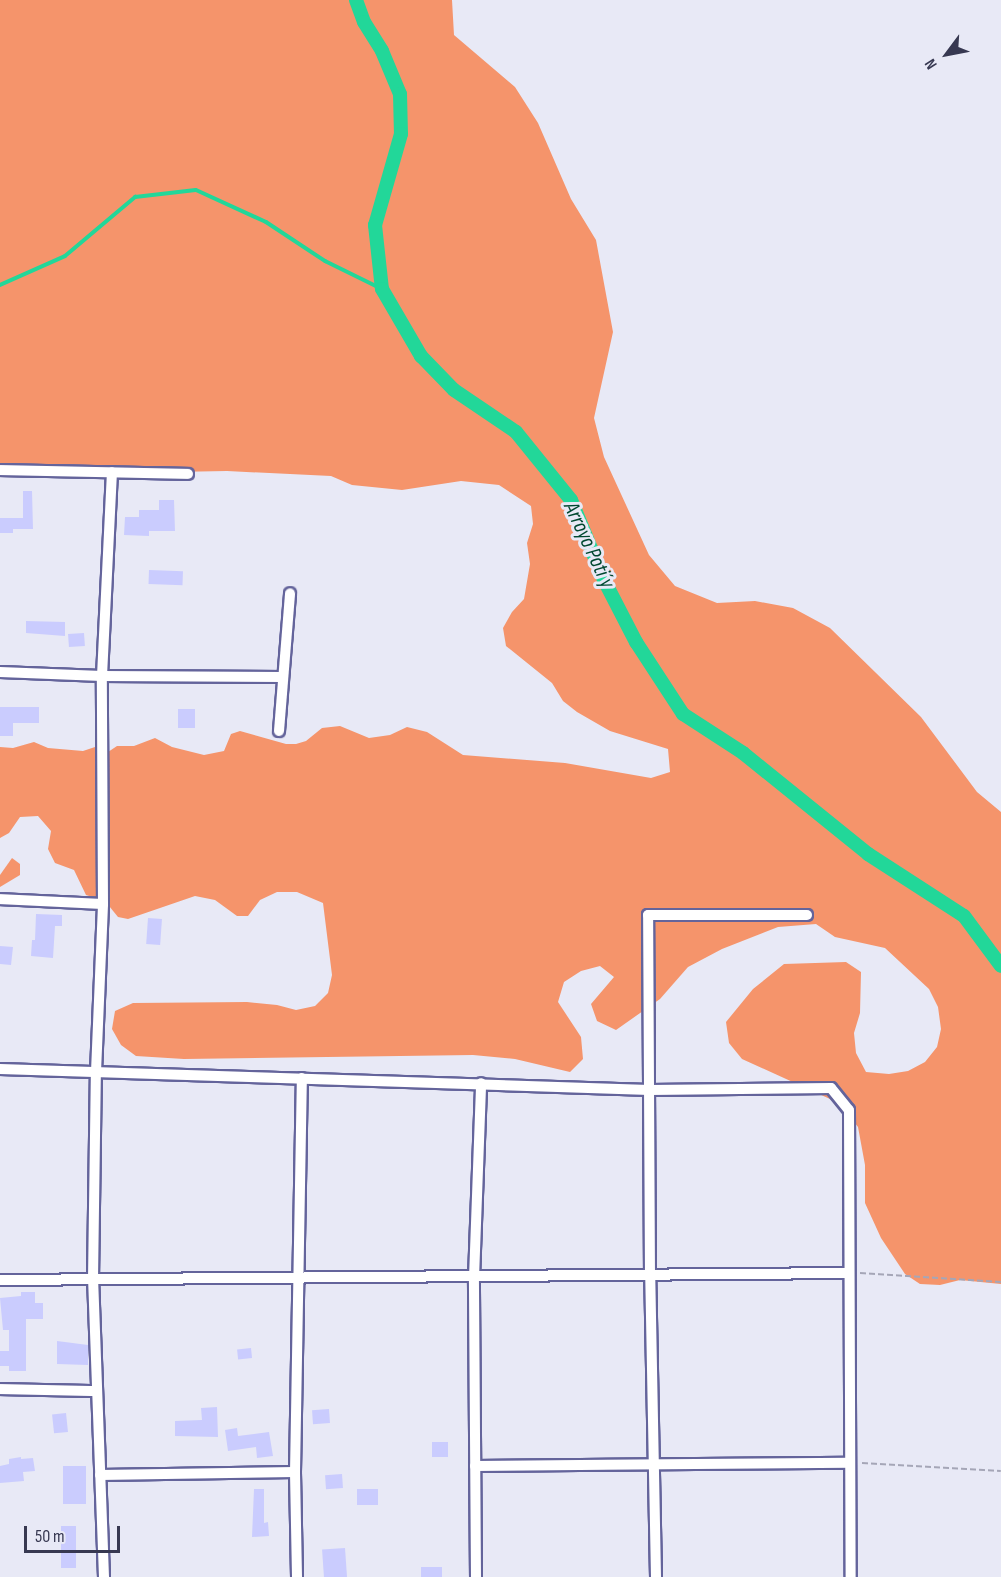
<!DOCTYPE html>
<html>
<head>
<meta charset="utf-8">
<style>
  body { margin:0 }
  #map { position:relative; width:1001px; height:1577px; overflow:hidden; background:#e8e9f6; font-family:"Sofia Sans Condensed",sans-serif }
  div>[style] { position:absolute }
  .forest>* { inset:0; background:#f5946b }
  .stream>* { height:4px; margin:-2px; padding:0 2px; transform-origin:2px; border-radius:2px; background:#22d799 }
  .canal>* { height:14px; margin:-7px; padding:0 7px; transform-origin:7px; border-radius:7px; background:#22d799 }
  .building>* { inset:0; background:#caccfe; transform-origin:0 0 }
  .path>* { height:2px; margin-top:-1px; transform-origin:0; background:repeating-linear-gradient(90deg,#a5a6b7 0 6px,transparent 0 9px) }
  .roads { filter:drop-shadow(2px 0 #64649b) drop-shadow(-2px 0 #64649b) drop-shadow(0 2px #64649b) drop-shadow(0 -2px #64649b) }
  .minor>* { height:10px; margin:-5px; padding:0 5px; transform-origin:5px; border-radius:5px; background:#fff }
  span { translate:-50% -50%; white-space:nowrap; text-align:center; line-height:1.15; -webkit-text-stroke:6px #e8e9f6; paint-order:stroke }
  .water-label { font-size:22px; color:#004830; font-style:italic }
  .north { position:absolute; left:917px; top:24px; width:60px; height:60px; -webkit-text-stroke:4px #e8e9f6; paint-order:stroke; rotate:238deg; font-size:16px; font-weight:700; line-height:24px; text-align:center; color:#373851 }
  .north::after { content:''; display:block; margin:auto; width:21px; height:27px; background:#373851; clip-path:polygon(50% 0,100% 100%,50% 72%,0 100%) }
  .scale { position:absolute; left:24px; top:1526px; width:96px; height:27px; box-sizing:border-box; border:3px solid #373851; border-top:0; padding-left:8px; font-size:18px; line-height:21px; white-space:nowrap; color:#373851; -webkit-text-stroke:4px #e8e9f6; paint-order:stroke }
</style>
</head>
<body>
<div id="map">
  <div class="forest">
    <div style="clip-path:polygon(0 0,452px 0,454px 35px,515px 87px,538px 123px,571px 199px,596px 240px,613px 332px,594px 418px,604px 457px,649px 555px,675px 586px,717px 603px,755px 601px,793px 608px,830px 628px,921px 717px,977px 792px,1001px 812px,1001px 1284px,960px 1280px,940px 1285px,920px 1284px,905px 1274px,881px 1238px,865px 1203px,865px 1165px,858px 1127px,844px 1109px,830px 1099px,742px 1059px,729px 1043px,726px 1022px,753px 989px,784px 964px,846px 962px,861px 972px,860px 1013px,854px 1033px,856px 1053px,866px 1072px,889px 1074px,908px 1071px,925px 1062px,937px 1047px,941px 1029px,938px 1007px,929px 989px,885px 948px,835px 937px,816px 924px,778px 927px,722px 949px,688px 967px,660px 999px,616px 1030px,597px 1021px,591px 1004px,614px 977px,600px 966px,581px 971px,564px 982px,558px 1002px,581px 1037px,583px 1059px,570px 1072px,515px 1059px,473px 1055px,184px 1059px,136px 1056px,121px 1045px,112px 1029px,115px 1011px,133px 1003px,247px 1002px,277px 1005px,296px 1010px,315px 1006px,328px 993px,332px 975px,323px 903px,297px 892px,277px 892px,260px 900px,248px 916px,237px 916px,215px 900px,195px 896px,128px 919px,118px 917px,105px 901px,86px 895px,74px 870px,55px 863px,48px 849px,51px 831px,38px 816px,20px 817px,9px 833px,0 838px,0 747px,13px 748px,34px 742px,48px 748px,83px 751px,95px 747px,108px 752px,117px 746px,134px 746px,155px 738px,172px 747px,204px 755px,224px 751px,231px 734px,240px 731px,286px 744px,296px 744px,306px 741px,322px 728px,340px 726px,369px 738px,390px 735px,407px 727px,427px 732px,463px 755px,565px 763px,651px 778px,670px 772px,668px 749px,610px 731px,577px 712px,563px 701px,552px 683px,506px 646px,503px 628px,512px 612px,524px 599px,530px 564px,527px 543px,533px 524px,531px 506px,499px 485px,461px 481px,402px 490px,352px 485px,331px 476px,227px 471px,117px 473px,0 469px)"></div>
    <div style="clip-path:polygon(12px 858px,20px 864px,20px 875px,0 887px,0 875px)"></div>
  </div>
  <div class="stream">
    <div style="left:0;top:285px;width:71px;rotate:-24deg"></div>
    <div style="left:65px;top:256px;width:92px;rotate:-40.1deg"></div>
    <div style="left:135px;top:197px;width:61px;rotate:-6.5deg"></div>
    <div style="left:196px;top:190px;width:77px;rotate:24.6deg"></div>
    <div style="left:266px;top:222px;width:71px;rotate:33.5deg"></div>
    <div style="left:325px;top:261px;width:64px;rotate:26.2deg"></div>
  </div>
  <div class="canal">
    <div style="left:356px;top:0;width:23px;rotate:70deg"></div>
    <div style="left:364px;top:22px;width:34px;rotate:58deg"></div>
    <div style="left:382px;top:51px;width:47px;rotate:67.3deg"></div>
    <div style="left:400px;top:94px;width:40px;rotate:88.6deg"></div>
    <div style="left:401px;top:134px;width:95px;rotate:105.9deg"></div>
    <div style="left:375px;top:225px;width:64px;rotate:83.8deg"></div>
    <div style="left:382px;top:289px;width:78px;rotate:59.8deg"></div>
    <div style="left:421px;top:356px;width:47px;rotate:45.9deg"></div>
    <div style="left:454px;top:390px;width:75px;rotate:34.1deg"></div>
    <div style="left:516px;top:432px;width:87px;rotate:51deg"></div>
    <div style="left:571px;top:500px;width:87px;rotate:67.6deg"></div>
    <div style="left:604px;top:580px;width:70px;rotate:62.7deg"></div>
    <div style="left:636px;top:642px;width:86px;rotate:56.9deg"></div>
    <div style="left:683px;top:714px;width:72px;rotate:33deg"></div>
    <div style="left:743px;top:753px;width:161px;rotate:38.9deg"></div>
    <div style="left:868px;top:854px;width:114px;rotate:32.9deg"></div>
    <div style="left:964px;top:916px;width:62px;rotate:53.5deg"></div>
  </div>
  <div class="building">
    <div style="clip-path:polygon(23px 491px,32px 491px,33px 529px,13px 529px,13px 533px,0 533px,0 518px,23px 518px)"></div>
    <div style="clip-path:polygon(159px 500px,174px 500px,175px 531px,149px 531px,149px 536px,124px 535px,125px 517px,139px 517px,139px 510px,159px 510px)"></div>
    <div style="left:149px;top:570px;width:34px;height:14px;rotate:2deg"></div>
    <div style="clip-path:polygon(26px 621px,65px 622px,65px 636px,26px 633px)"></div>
    <div style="left:84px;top:633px;width:13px;height:16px;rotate:86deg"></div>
    <div style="clip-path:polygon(0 707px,39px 707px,39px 723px,13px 723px,13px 736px,0 736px)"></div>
    <div style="left:178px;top:709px;width:17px;height:19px"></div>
    <div style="clip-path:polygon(36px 914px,62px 915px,62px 926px,55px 926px,53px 958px,31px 956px,32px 940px,35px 940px)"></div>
    <div style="left:148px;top:918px;width:14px;height:26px;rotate:4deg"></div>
    <div style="clip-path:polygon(0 946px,13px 947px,11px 965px,0 964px)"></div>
    <div style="clip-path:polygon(21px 1292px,35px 1292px,35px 1303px,43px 1303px,43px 1319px,26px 1319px,26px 1371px,9px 1371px,9px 1366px,0 1366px,0 1351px,9px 1351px,9px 1330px,3px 1330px,0 1298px,21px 1296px)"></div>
    <div style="clip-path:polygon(57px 1341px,88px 1345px,88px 1365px,57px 1364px)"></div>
    <div style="left:251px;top:1348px;width:10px;height:14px;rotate:84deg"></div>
    <div style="clip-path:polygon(217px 1407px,218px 1437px,175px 1436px,175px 1421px,202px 1420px,201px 1408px)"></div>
    <div style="left:329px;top:1409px;width:14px;height:17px;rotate:86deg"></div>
    <div style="left:66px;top:1413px;width:19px;height:14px;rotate:84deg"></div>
    <div style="clip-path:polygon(237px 1428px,238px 1436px,269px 1432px,273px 1456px,257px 1458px,256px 1447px,228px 1451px,225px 1430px)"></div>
    <div style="left:448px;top:1442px;width:15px;height:16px;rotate:90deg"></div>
    <div style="clip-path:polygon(21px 1457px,21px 1459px,33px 1458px,35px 1471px,23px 1472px,24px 1481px,0 1483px,0 1466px,9px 1464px,9px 1459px)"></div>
    <div style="left:63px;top:1466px;width:23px;height:38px"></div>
    <div style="left:342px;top:1474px;width:14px;height:17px;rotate:86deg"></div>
    <div style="clip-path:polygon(254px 1489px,264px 1489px,264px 1523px,268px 1522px,269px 1536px,252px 1537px)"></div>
    <div style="left:357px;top:1489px;width:21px;height:16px"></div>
    <div style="left:76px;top:1526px;width:42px;height:15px;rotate:90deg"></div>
    <div style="left:345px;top:1548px;width:29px;height:23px;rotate:86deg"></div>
    <div style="left:421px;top:1567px;width:21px;height:10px"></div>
  </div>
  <div class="path">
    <div style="left:860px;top:1273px;width:141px;rotate:3.7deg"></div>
    <div style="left:862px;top:1463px;width:139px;rotate:3.3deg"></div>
  </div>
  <div class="roads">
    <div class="minor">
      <div style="left:0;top:470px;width:188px;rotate:1.2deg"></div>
      <div style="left:0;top:672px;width:102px;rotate:2.2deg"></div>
      <div style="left:102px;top:676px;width:181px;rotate:0.3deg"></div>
      <div style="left:279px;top:731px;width:138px;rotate:-85.4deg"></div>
      <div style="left:0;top:899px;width:103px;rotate:2.8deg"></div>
      <div style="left:0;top:1069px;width:650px;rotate:1.85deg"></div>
      <div style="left:650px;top:1090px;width:181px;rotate:-0.6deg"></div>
      <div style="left:831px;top:1088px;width:28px;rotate:51deg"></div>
      <div style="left:849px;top:1110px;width:467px;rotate:89.8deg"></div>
      <div style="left:0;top:1280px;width:849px;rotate:-0.47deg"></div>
      <div style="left:0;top:1389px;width:97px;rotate:1.2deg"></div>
      <div style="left:475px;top:1466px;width:375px;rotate:-0.5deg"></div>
      <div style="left:100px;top:1475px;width:195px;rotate:-0.9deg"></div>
      <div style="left:104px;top:1577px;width:298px;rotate:-92.1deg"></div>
      <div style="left:93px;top:1279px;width:207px;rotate:-89.2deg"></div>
      <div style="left:96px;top:1072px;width:168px;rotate:-87.6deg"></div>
      <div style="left:103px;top:904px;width:228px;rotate:-90.3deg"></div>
      <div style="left:102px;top:676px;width:204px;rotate:-87.2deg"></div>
      <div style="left:297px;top:1577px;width:105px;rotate:-91.1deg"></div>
      <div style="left:295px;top:1472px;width:394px;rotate:-89deg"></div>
      <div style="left:476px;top:1577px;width:299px;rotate:-90.4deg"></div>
      <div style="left:474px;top:1278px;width:195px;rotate:-87.9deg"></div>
      <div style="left:656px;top:1577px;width:301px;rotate:-91.1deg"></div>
      <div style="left:650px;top:1276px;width:361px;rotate:-90.3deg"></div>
      <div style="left:648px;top:915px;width:159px"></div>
    </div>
  </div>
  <div class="water-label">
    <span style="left:589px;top:545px;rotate:65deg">Arroyo Poti´y</span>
  </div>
  <div class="north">N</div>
  <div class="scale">50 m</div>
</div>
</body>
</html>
